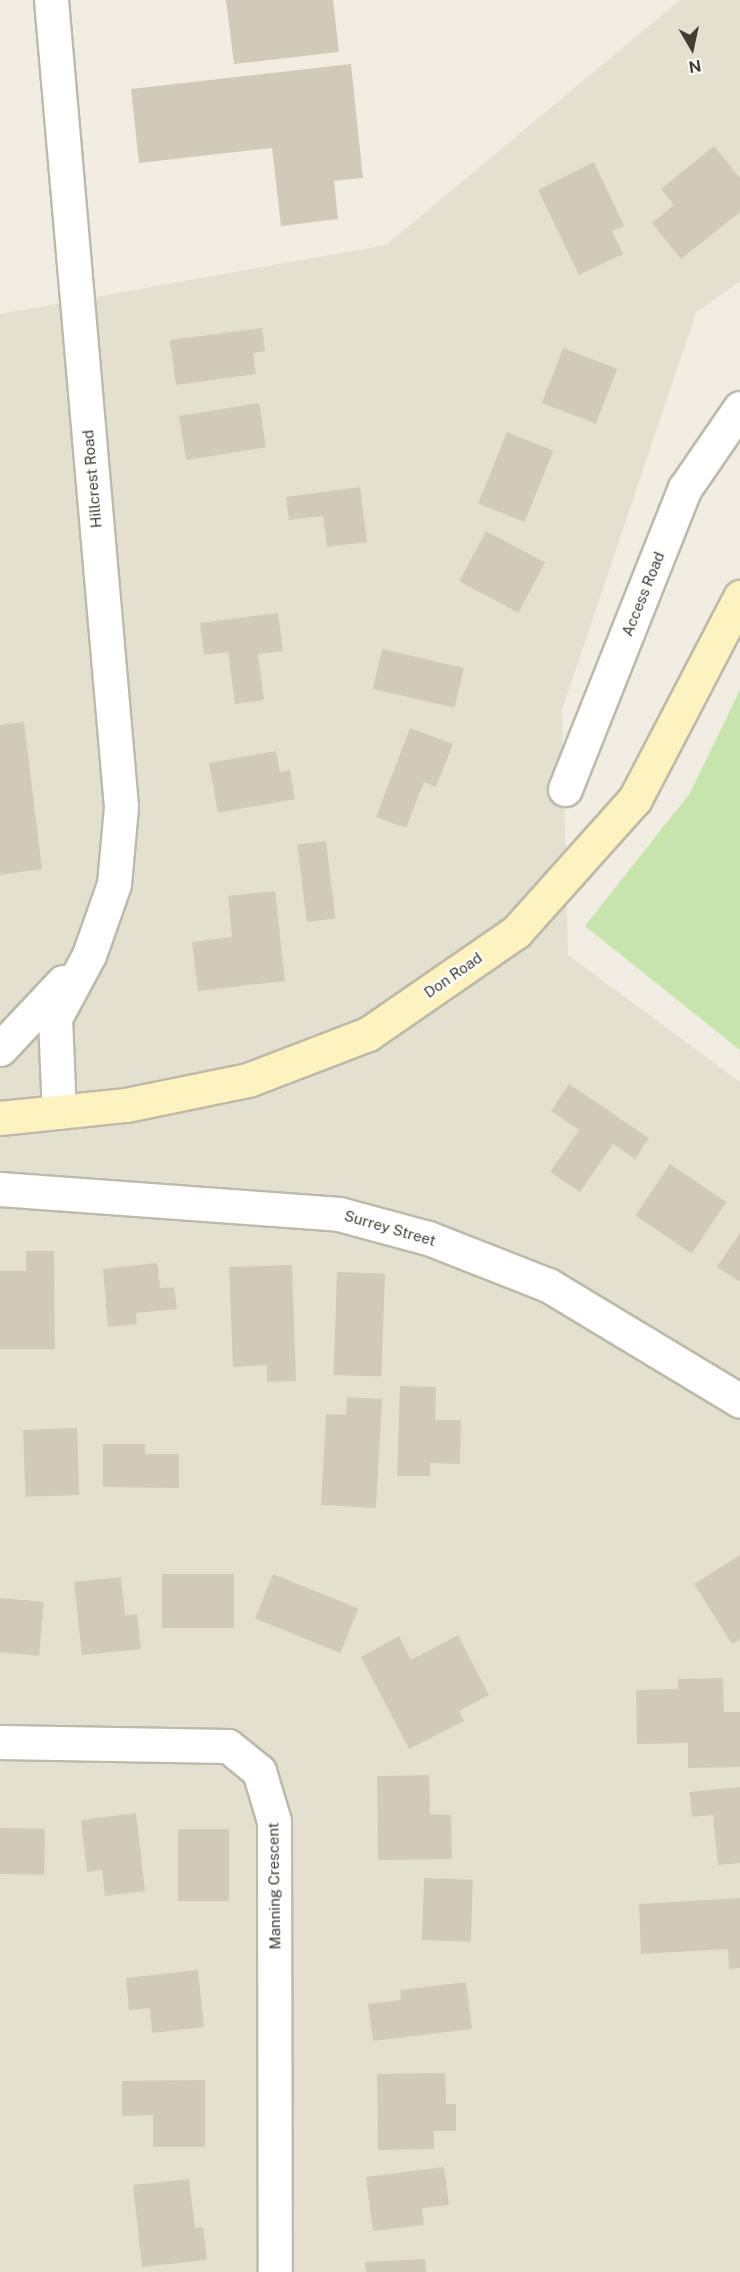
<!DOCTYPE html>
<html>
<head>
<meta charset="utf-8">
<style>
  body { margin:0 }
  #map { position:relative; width:740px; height:2272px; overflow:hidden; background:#f1ede2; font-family:"Public Sans",sans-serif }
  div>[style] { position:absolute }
  .residential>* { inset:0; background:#e4e0d0 }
  .green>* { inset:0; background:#c6e4ab }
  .building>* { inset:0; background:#d2cab8; transform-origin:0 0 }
  .roads { filter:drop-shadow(2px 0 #beb9a8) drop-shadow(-2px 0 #beb9a8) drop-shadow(0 2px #beb9a8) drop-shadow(0 -2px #beb9a8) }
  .minor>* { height:33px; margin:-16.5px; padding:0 16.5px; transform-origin:16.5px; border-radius:16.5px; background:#fff }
  .secondary>* { height:33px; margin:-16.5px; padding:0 16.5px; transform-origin:16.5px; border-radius:16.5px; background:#fdf3c0 }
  span { translate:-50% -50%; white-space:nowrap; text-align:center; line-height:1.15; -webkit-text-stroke:4.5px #fff; paint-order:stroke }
  .street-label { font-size:15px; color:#423d33 }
  .north { position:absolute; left:662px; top:18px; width:60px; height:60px; -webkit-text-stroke:4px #fff; paint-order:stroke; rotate:171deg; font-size:16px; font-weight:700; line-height:24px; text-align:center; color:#423d33 }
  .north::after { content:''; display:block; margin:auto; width:21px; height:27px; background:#423d33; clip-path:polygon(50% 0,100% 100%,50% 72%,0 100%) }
</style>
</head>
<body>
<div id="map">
  <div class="residential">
    <div style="clip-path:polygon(680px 0,740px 0,740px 281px,696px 313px,562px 710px,568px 955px,740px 1082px,740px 2272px,0 2272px,0 314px,386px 245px)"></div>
  </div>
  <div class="green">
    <div style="clip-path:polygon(740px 690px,740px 1050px,585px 926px,690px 793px)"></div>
  </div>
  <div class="building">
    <div style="clip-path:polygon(226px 0,333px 0,339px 52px,234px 64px)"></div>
    <div style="clip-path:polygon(351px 64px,363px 178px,334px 181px,338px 219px,281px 226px,272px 148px,139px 163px,131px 89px)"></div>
    <div style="clip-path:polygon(714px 146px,740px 178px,740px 212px,681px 259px,652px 223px,674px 205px,661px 189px)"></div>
    <div style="clip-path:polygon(594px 162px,624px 226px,612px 231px,623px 254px,579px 275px,538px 190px)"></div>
    <div style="clip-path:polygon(262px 328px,265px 351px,253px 353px,256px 374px,176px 385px,170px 340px)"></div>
    <div style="left:563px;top:348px;width:58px;height:59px;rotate:21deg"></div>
    <div style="left:259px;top:403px;width:45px;height:81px;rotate:81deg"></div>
    <div style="left:507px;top:432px;width:50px;height:77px;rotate:22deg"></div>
    <div style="clip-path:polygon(360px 487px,367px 542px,327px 547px,323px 516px,289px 520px,286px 497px)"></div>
    <div style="left:486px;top:531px;width:67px;height:57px;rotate:28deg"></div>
    <div style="clip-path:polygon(278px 613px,283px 651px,258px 654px,264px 700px,235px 704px,228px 652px,204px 655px,200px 623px)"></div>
    <div style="left:382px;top:649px;width:84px;height:41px;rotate:13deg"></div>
    <div style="clip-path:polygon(24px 722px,42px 869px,0 875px,0 725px)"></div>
    <div style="clip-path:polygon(410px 728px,453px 744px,436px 787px,424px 782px,406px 828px,376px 817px)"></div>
    <div style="clip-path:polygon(276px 751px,280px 772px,290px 770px,295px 799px,218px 813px,209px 763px)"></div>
    <div style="left:326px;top:841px;width:78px;height:29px;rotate:83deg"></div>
    <div style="clip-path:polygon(275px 891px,285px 981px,198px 991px,192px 942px,232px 937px,228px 896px)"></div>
    <div style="clip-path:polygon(569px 1084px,649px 1138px,635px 1159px,613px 1144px,580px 1192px,550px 1172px,579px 1130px,551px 1111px)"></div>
    <div style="left:670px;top:1164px;width:68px;height:62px;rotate:34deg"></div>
    <div style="clip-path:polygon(740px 1233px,740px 1282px,717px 1267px)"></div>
    <div style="clip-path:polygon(26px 1251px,54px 1251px,55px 1349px,0 1349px,0 1271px,26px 1271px)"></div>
    <div style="clip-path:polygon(157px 1263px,160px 1288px,174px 1287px,177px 1309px,136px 1313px,137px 1324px,108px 1327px,103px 1269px)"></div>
    <div style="clip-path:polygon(292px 1265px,296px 1381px,267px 1382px,267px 1365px,233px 1367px,229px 1267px)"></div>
    <div style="left:337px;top:1272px;width:48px;height:103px;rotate:2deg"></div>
    <div style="clip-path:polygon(400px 1386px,436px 1387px,435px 1420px,461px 1420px,460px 1464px,430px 1463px,430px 1476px,397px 1476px)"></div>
    <div style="clip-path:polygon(347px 1397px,382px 1399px,376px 1508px,321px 1505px,326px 1414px,346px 1415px)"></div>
    <div style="left:77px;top:1428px;width:67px;height:54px;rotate:88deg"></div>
    <div style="clip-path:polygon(103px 1444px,145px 1444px,145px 1454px,179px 1454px,179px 1488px,103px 1487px)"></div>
    <div style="clip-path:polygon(740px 1555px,740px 1639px,732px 1644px,694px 1584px)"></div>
    <div style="left:234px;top:1574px;width:54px;height:72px;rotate:90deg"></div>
    <div style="left:273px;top:1574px;width:92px;height:48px;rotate:22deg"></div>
    <div style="clip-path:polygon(121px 1577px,125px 1615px,137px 1614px,141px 1649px,82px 1655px,74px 1582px)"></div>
    <div style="left:0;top:1598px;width:44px;height:54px;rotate:5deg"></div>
    <div style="clip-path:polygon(458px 1635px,489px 1695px,459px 1711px,464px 1721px,409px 1749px,361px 1657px,399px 1636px,411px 1660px)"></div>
    <div style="clip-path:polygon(723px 1678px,724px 1712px,740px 1712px,740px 1767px,688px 1768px,688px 1743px,637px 1744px,636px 1690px,678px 1689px,678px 1679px)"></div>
    <div style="clip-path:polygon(429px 1775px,430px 1814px,451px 1815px,452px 1859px,378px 1860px,377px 1776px)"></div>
    <div style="clip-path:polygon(740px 1787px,740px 1863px,718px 1865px,713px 1815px,692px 1817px,690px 1792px)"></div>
    <div style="clip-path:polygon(136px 1813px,145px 1891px,105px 1896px,102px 1870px,87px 1872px,81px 1820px)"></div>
    <div style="left:0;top:1828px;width:45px;height:46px;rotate:1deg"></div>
    <div style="left:178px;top:1829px;width:51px;height:72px"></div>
    <div style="left:424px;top:1878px;width:49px;height:62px;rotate:2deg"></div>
    <div style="clip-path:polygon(740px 1898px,740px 1968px,729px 1969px,728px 1949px,641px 1954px,639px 1904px)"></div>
    <div style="clip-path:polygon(198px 1970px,204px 2027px,152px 2033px,150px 2008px,129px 2010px,126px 1978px)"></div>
    <div style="clip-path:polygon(466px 1982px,472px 2029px,373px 2041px,368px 2004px,401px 2000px,400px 1990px)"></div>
    <div style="clip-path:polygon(445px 2073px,446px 2104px,456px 2104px,456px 2131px,434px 2131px,434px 2149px,378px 2150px,377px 2074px)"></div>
    <div style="clip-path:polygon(205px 2080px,205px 2147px,153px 2147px,153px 2115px,122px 2116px,122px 2081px)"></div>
    <div style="clip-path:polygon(444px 2167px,449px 2205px,422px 2208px,424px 2225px,373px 2231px,366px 2177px)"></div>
    <div style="clip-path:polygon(189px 2179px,195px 2228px,203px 2227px,207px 2260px,142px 2267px,133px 2185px)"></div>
    <div style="clip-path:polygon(425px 2259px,426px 2272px,366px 2272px,365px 2262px)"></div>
  </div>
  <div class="roads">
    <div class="minor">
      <div style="left:51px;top:0;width:810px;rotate:85.04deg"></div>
      <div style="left:121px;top:807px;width:77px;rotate:95.2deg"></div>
      <div style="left:114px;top:884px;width:75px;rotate:109.4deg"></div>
      <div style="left:89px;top:955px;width:72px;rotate:118.4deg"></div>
      <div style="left:55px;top:1018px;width:94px;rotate:87.6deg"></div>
      <div style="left:565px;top:789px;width:324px;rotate:-68.3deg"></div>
      <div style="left:685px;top:488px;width:97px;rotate:-55.5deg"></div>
      <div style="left:0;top:1049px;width:92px;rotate:-46.8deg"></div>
      <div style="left:0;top:1189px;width:340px;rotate:4.2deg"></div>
      <div style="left:339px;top:1214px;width:92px;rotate:15.1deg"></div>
      <div style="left:428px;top:1238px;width:129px;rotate:21.4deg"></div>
      <div style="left:548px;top:1285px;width:224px;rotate:31.1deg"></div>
      <div style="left:0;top:1742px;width:228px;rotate:1deg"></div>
      <div style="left:228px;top:1746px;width:40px;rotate:39deg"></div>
      <div style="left:259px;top:1771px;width:52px;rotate:73.3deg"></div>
      <div style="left:274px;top:1821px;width:451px;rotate:89.9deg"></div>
    </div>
    <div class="secondary">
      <div style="left:0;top:1118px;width:127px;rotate:-5.9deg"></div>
      <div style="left:126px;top:1105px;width:125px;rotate:-11.6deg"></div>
      <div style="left:248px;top:1080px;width:129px;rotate:-21deg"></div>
      <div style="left:368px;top:1034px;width:180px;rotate:-34.6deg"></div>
      <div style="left:516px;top:932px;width:178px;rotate:-48.2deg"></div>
      <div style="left:635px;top:799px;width:228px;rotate:-62.5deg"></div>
    </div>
  </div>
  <div class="street-label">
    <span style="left:92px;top:479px;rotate:-95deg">Hillcrest Road</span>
    <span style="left:643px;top:594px;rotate:-68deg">Access Road</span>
    <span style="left:453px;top:975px;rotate:-35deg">Don Road</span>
    <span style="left:390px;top:1228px;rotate:16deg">Surrey Street</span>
    <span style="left:274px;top:1886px;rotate:-91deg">Manning Crescent</span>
  </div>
  <div class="north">N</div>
</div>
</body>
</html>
